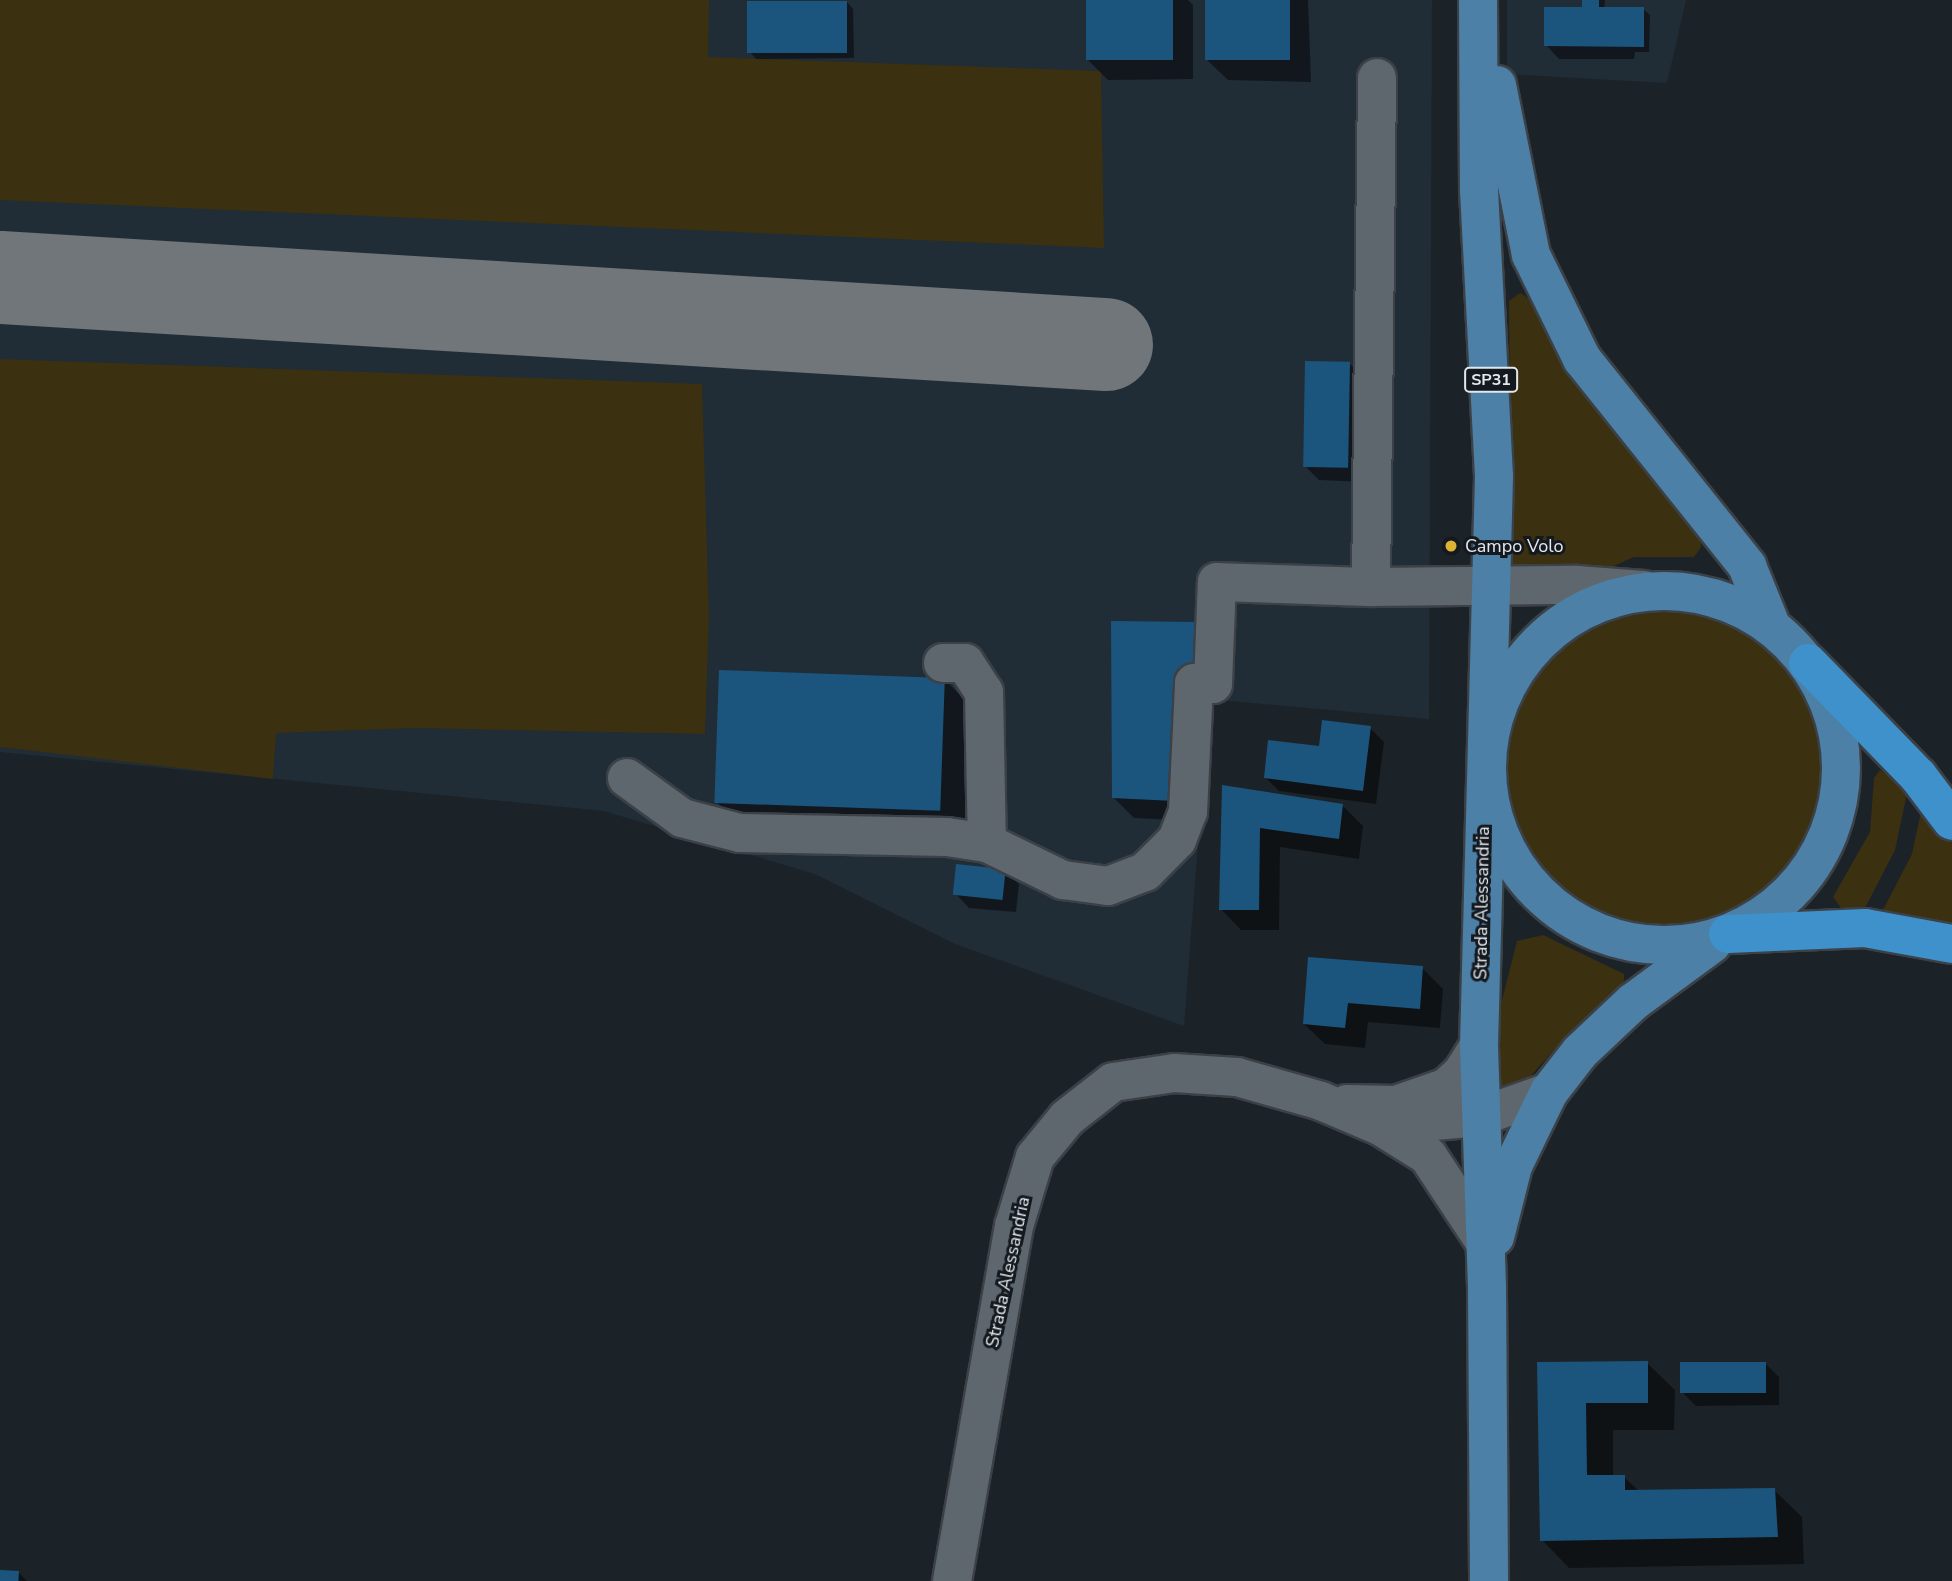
<!DOCTYPE html>
<html>
<head>
<meta charset="utf-8">
<style>
  body { margin:0 }
  #map { position:relative; width:1952px; height:1581px; overflow:hidden; background:#1c2328; font-family:"Nunito Sans",sans-serif }
  div>[style] { position:absolute }
  .built>* { inset:0; background:#202c36 }
  .green>* { inset:0; background:#3b300f }
  .round { border-radius:50% }
  .shadow>* { inset:0; background:#0007 }
  .taxiway>* { height:93px; margin:-46.5px; padding:0 46.5px; transform-origin:46.5px; border-radius:46.5px; background:#70767a }
  .building>* { inset:0; background:#1b557d; transform-origin:0 0 }
  .roads { filter:drop-shadow(2px 0 #3b4146) drop-shadow(-2px 0 #3b4146) drop-shadow(0 2px #3b4146) drop-shadow(0 -2px #3b4146) }
  .minor>* { height:38px; margin:-19px; padding:0 19px; transform-origin:19px; border-radius:19px; background:#5f676e }
  .major>* { height:38px; margin:-19px; padding:0 19px; transform-origin:19px; border-radius:19px; background:#4c80a6 }
  .major>.ring { margin:-19px; padding:0; box-sizing:content-box; background:none; border:38px solid #4c80a6; border-radius:50% }
  .highway>* { height:38px; margin:-19px; padding:0 19px; transform-origin:19px; border-radius:19px; background:#3f91cc }
  .dots>* { width:19px; height:19px; translate:-50% -50%; box-sizing:border-box; border:4px solid #13191f; border-radius:50% }
  span { translate:-50% -50%; white-space:nowrap; text-align:center; line-height:1.15; -webkit-text-stroke:6px #13191f; paint-order:stroke }
  .shield-label span { padding:2px 5px; background:#13191f; border:2px solid; border-radius:5px; -webkit-text-stroke-width:0 }
  .shield-label { font-size:16px; color:#e3e8ec; font-weight:700 }
  .poi-label { font-size:18px; color:#e3e8ec }
  .left { translate:0 -50%; text-align:left }
  .street-label { font-size:18px; color:#e3e8ec }
</style>
</head>
<body>
<div id="map">
  <div class="built">
    <div style="clip-path:polygon(0 0,1432px 0,1429px 719px,1209px 699px,1184px 1026px,955px 944px,815px 874px,604px 811px,0 752px)"></div>
    <div style="clip-path:polygon(1507px 0,1686px 0,1667px 83px,1507px 74px)"></div>
  </div>
  <div class="green">
    <div style="clip-path:polygon(0 0,709px 0,708px 57px,1101px 71px,1104px 248px,0 200px)"></div>
    <div style="clip-path:polygon(1520px 293px,1535px 302px,1700px 537px,1701px 547px,1694px 557px,1634px 557px,1598px 573px,1511px 569px,1509px 301px)"></div>
    <div style="clip-path:polygon(0 359px,702px 384px,709px 615px,705px 734px,416px 728px,276px 733px,273px 779px,0 747px)"></div>
    <div class="round" style="left:1508px;top:612px;width:314px;height:314px"></div>
    <div style="clip-path:polygon(1880px 770px,1908px 789px,1895px 850px,1865px 908px,1841px 908px,1833px 897px,1870px 832px,1874px 778px)"></div>
    <div style="clip-path:polygon(1922px 807px,1952px 843px,1952px 926px,1883px 910px,1912px 854px)"></div>
    <div style="clip-path:polygon(1543px 935px,1624px 974px,1624px 984px,1573px 1029px,1525px 1082px,1500px 1096px,1494px 1060px,1497px 1020px,1517px 941px)"></div>
  </div>
  <div class="shadow">
    <div style="clip-path:polygon(1088px 0,1188px 0,1193px 5px,1193px 79px,1108px 80px,1087px 59px)"></div>
    <div style="clip-path:polygon(1206px 0,1308px 0,1311px 82px,1228px 80px,1207px 60px)"></div>
    <div style="clip-path:polygon(1584px 0,1605px 0,1604px 9px,1643px 9px,1650px 15px,1649px 52px,1635px 52px,1634px 59px,1559px 59px,1546px 45px,1587px 9px)"></div>
    <div style="clip-path:polygon(847px 2px,853px 9px,854px 58px,756px 59px,750px 52px)"></div>
    <div style="clip-path:polygon(1350px 364px,1363px 378px,1365px 482px,1319px 480px,1305px 466px)"></div>
    <div style="clip-path:polygon(1200px 624px,1195px 821px,1134px 818px,1113px 797px)"></div>
    <div style="clip-path:polygon(944px 679px,971px 706px,970px 836px,744px 829px,717px 802px)"></div>
    <div style="clip-path:polygon(1370px 728px,1384px 742px,1376px 804px,1279px 791px,1265px 777px)"></div>
    <div style="clip-path:polygon(1224px 787px,1342px 805px,1363px 826px,1359px 859px,1280px 847px,1279px 930px,1241px 930px,1221px 909px)"></div>
    <div style="clip-path:polygon(1005px 871px,1019px 884px,1016px 912px,969px 908px,956px 894px)"></div>
    <div style="clip-path:polygon(1310px 959px,1422px 968px,1443px 989px,1440px 1028px,1368px 1022px,1365px 1048px,1325px 1044px,1304px 1024px)"></div>
    <div style="clip-path:polygon(1539px 1363px,1647px 1363px,1675px 1390px,1674px 1430px,1613px 1430px,1613px 1477px,1624px 1477px,1639px 1491px,1774px 1490px,1802px 1517px,1804px 1564px,1569px 1568px,1542px 1540px)"></div>
    <div style="clip-path:polygon(1765px 1363px,1779px 1377px,1779px 1405px,1696px 1406px,1682px 1392px)"></div>
    <div style="clip-path:polygon(0 1572px,19px 1573px,27px 1581px,0 1581px)"></div>
  </div>
  <div class="taxiway">
    <div style="left:0;top:277px;width:1108px;rotate:3.47deg"></div>
  </div>
  <div class="building">
    <div style="left:1086px;top:0;width:87px;height:60px"></div>
    <div style="left:1205px;top:0;width:85px;height:60px"></div>
    <div style="clip-path:polygon(1582px 0,1599px 0,1599px 7px,1644px 7px,1644px 47px,1544px 46px,1544px 7px,1582px 7px)"></div>
    <div style="left:747px;top:1px;width:100px;height:52px"></div>
    <div style="left:1305px;top:361px;width:45px;height:106px;rotate:1deg"></div>
    <div style="clip-path:polygon(1111px 621px,1201px 622px,1200px 671px,1178px 671px,1175px 801px,1112px 798px)"></div>
    <div style="left:719px;top:670px;width:226px;height:133px;rotate:2deg"></div>
    <div style="clip-path:polygon(1322px 720px,1371px 726px,1363px 791px,1264px 778px,1268px 740px,1319px 746px)"></div>
    <div style="clip-path:polygon(1222px 785px,1343px 804px,1339px 839px,1260px 828px,1259px 910px,1219px 910px)"></div>
    <div style="left:956px;top:864px;width:50px;height:31px;rotate:6deg"></div>
    <div style="clip-path:polygon(1308px 957px,1423px 966px,1420px 1009px,1348px 1003px,1345px 1028px,1303px 1024px)"></div>
    <div style="clip-path:polygon(1648px 1361px,1648px 1403px,1586px 1403px,1587px 1475px,1625px 1475px,1625px 1490px,1775px 1488px,1778px 1537px,1540px 1541px,1537px 1362px)"></div>
    <div style="left:1680px;top:1362px;width:86px;height:31px"></div>
    <div style="left:0;top:1570px;width:19px;height:11px;rotate:3deg"></div>
  </div>
  <div class="roads">
    <div class="minor">
      <div style="left:1371px;top:587px;width:206px;rotate:-0.6deg"></div>
      <div style="left:1577px;top:585px;width:67px;rotate:4.3deg"></div>
      <div style="left:943px;top:663px;width:22px"></div>
      <div style="left:965px;top:663px;width:35px;rotate:57deg"></div>
      <div style="left:984px;top:692px;width:151px;rotate:88.9deg"></div>
      <div style="left:627px;top:778px;width:68px;rotate:36deg"></div>
      <div style="left:682px;top:818px;width:60px;rotate:14.5deg"></div>
      <div style="left:740px;top:833px;width:207px;rotate:1.1deg"></div>
      <div style="left:947px;top:837px;width:40px;rotate:8.5deg"></div>
      <div style="left:987px;top:843px;width:85px;rotate:26deg"></div>
      <div style="left:1063px;top:880px;width:45px;rotate:7.6deg"></div>
      <div style="left:1108px;top:886px;width:40px;rotate:-21deg"></div>
      <div style="left:1145px;top:872px;width:45px;rotate:-45deg"></div>
      <div style="left:1177px;top:840px;width:30px;rotate:-69deg"></div>
      <div style="left:1188px;top:812px;width:129px;rotate:-87.3deg"></div>
      <div style="left:1194px;top:683px;width:19px;rotate:3deg"></div>
      <div style="left:1213px;top:684px;width:102px;rotate:-87.8deg"></div>
      <div style="left:1217px;top:582px;width:154px;rotate:1.9deg"></div>
      <div style="left:1371px;top:587px;width:509px;rotate:-89.32deg"></div>
      <div style="left:1347px;top:1104px;width:49px;rotate:1.2deg"></div>
      <div style="left:1396px;top:1105px;width:54px;rotate:-19.4deg"></div>
      <div style="left:1447px;top:1087px;width:21px;rotate:-43deg"></div>
      <div style="left:1462px;top:1073px;width:32px;rotate:-58deg"></div>
      <div style="left:1380px;top:1126px;width:99px;rotate:-5.2deg"></div>
      <div style="left:1479px;top:1117px;width:74px;rotate:-19.7deg"></div>
      <div style="left:952px;top:1581px;width:360px;rotate:-80.1deg"></div>
      <div style="left:1014px;top:1226px;width:72px;rotate:-73.1deg"></div>
      <div style="left:1035px;top:1157px;width:50px;rotate:-50.6deg"></div>
      <div style="left:1067px;top:1118px;width:58px;rotate:-38deg"></div>
      <div style="left:1113px;top:1082px;width:62px;rotate:-8.4deg"></div>
      <div style="left:1174px;top:1073px;width:63px;rotate:3.6deg"></div>
      <div style="left:1237px;top:1077px;width:87px;rotate:15.9deg"></div>
      <div style="left:1321px;top:1101px;width:64px;rotate:23deg"></div>
      <div style="left:1380px;top:1126px;width:57px;rotate:32deg"></div>
      <div style="left:1428px;top:1156px;width:98px;rotate:56.6deg"></div>
    </div>
    <div class="major">
      <div style="left:1478px;top:0;width:190px;rotate:89.7deg"></div>
      <div style="left:1479px;top:190px;width:287px;rotate:87deg"></div>
      <div style="left:1494px;top:477px;width:569px;rotate:91.51deg"></div>
      <div style="left:1479px;top:1046px;width:242px;rotate:88.1deg"></div>
      <div style="left:1487px;top:1288px;width:293px;rotate:89.6deg"></div>
      <div style="left:1497px;top:85px;width:173px;rotate:78.7deg"></div>
      <div style="left:1531px;top:255px;width:116px;rotate:63.9deg"></div>
      <div style="left:1582px;top:359px;width:265px;rotate:51.4deg"></div>
      <div style="left:1747px;top:566px;width:64px;rotate:67.9deg"></div>
      <div class="ring" style="left:1487px;top:591px;width:316px;height:316px"></div>
      <div style="left:1495px;top:1237px;width:73px;rotate:-75.8deg"></div>
      <div style="left:1513px;top:1166px;width:82px;rotate:-64.1deg"></div>
      <div style="left:1549px;top:1092px;width:51px;rotate:-52.2deg"></div>
      <div style="left:1580px;top:1052px;width:73px;rotate:-43.3deg"></div>
      <div style="left:1633px;top:1002px;width:98px;rotate:-36.3deg"></div>
    </div>
    <div class="highway">
      <div style="left:1808px;top:663px;width:158px;rotate:45.8deg"></div>
      <div style="left:1918px;top:776px;width:56px;rotate:52.9deg"></div>
      <div style="left:1728px;top:934px;width:137px;rotate:-2.5deg"></div>
      <div style="left:1865px;top:928px;width:88px;rotate:10.4deg"></div>
    </div>
  </div>
  <div class="dots">
    <div style="left:1451px;top:546px;background:#ddb133"></div>
  </div>
  <div class="shield-label">
    <span style="left:1491px;top:380px">SP31</span>
  </div>
  <div class="poi-label">
    <span class="left" style="left:1465px;top:546px">Campo Volo</span>
  </div>
  <div class="street-label">
    <span style="left:1482px;top:903px;rotate:-89deg">Strada Alessandria</span>
    <span style="left:1008px;top:1272px;rotate:-78deg">Strada Alessandria</span>
  </div>
</div>
</body>
</html>
